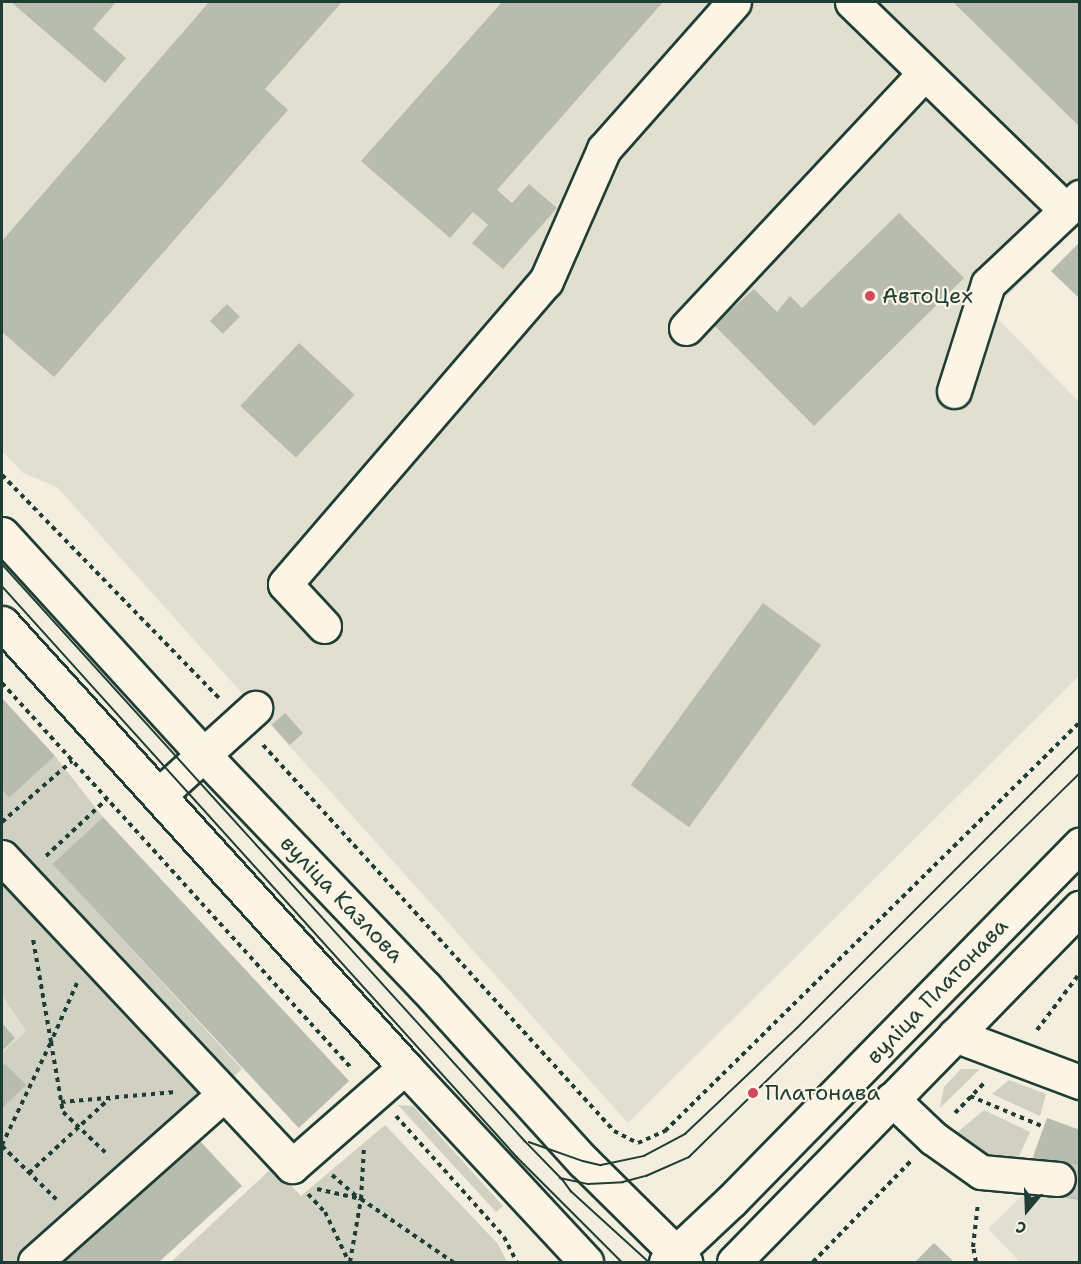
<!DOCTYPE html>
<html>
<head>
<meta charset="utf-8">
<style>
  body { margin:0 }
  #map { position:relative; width:1081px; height:1264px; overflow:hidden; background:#f3eede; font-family:"Shantell Sans",sans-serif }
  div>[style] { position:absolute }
  .built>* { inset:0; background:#e1dfd0 }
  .green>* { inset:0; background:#d0d1c2 }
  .building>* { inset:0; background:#b8bcae; transform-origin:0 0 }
  .minor-tunnel>* { height:33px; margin-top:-16.5px; transform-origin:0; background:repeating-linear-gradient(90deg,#c9cbbc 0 33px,transparent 0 49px) }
  .path>* { height:4px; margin-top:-2px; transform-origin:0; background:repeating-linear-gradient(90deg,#1f3d34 0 4.5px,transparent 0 9px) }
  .roads { filter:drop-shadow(2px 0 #1f3d34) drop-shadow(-2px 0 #1f3d34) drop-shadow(0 2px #1f3d34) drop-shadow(0 -2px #1f3d34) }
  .minor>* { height:33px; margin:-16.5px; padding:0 16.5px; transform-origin:16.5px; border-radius:16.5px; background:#fcf5e5 }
  .major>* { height:33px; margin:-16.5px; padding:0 16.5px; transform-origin:16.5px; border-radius:16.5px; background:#fcf5e5 }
  .tram>* { height:1.5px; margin:-0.75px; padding:0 0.75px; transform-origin:0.75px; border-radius:0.75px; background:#1f3d34 }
  .dots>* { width:16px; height:16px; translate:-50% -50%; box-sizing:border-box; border:3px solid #fcf5e5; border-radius:50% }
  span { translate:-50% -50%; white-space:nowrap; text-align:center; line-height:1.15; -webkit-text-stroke:4.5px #fcf5e5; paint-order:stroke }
  .poi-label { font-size:22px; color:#1f3d34 }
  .left { translate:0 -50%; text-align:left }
  .street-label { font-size:22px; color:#1f3d34 }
  .frame { position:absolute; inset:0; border:3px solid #1f3d34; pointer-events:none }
  .north { position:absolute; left:997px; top:1180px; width:60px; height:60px; -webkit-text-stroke:4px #fcf5e5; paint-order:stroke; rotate:199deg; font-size:16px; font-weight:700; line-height:24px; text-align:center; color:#1f3d34 }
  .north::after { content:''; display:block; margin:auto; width:21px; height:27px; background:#1f3d34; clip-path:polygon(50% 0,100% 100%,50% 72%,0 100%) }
</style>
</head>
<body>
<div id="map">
  <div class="built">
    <div style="clip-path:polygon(2px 2px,1079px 2px,1079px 225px,991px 312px,1079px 402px,1079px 676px,628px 1123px,57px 487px,23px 473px,2px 451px)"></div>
    <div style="clip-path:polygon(2px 995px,26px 1031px,2px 1053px)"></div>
    <div style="clip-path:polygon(1047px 1118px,1079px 1130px,1079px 1262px,1020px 1262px,988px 1229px,1026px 1192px,1055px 1196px,1059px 1167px,1033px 1157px)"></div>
  </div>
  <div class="green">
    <div style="clip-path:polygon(55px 756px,103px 817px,53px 864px,242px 1069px,21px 1262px,2px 1262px,2px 1053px,26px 1031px,2px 995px,2px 790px,9px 798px)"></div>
    <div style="clip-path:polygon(961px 1069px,980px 1069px,940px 1108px,944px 1087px)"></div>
    <div style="clip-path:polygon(1009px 1080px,1046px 1094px,1040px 1116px,992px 1094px)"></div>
    <div style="clip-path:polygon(398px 1105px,413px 1106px,503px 1206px,496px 1212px)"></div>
    <div style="clip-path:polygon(984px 1110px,1030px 1132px,1018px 1159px,984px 1155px,954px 1135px)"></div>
    <div style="clip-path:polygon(385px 1125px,498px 1244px,507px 1262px,171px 1262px,273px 1167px,301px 1196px)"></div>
  </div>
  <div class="building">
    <div style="clip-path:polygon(11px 2px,116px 2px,93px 29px,126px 58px,105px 83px)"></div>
    <div style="clip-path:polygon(209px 2px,342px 2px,265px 89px,288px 110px,54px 377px,2px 332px,2px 241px)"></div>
    <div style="clip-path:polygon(502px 2px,663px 2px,497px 190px,512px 203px,529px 184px,557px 208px,503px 269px,472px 243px,488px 225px,473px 212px,450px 238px,361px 161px)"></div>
    <div style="clip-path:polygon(953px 2px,1080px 2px,1080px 127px)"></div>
    <div style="clip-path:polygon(899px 213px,964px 278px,814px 426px,714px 325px,754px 289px,777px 312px,790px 296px,802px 308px)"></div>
    <div style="clip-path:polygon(1080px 242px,1080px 299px,1051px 271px)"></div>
    <div style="left:227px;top:304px;width:18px;height:24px;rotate:45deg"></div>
    <div style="left:299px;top:343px;width:76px;height:86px;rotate:43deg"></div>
    <div style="left:763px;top:603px;width:72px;height:225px;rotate:36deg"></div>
    <div style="clip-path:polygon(2px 698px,55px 756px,9px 798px,2px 790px)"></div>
    <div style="left:285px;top:713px;width:27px;height:18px;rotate:48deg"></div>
    <div style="left:103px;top:817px;width:361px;height:69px;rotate:47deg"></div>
    <div style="clip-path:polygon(2px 1023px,15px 1038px,2px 1051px)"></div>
    <div style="clip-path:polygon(5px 1064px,26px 1085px,2px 1108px,2px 1068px)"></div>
    <div style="clip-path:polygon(1047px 1118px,1080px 1130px,1080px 1200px,1055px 1196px,1059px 1167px,1033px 1157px)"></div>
    <div style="clip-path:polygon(198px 1139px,242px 1186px,159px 1262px,64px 1262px)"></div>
    <div style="clip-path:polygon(934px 1243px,954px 1262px,915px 1262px)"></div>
  </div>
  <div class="minor-tunnel">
    <div style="left:1058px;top:1179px;width:22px;rotate:5deg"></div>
  </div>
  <div class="path">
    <div style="left:2px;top:475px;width:311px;rotate:45.8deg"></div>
    <div style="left:2px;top:683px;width:521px;rotate:47.8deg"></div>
    <div style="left:263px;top:745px;width:522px;rotate:47.72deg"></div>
    <div style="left:614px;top:1131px;width:27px;rotate:27deg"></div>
    <div style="left:638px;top:1143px;width:30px;rotate:-24deg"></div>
    <div style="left:665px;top:1131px;width:583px;rotate:-44.58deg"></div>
    <div style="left:2px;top:822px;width:93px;rotate:-41.1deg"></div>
    <div style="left:46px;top:856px;width:83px;rotate:-43.1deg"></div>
    <div style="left:77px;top:983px;width:64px;rotate:113.8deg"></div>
    <div style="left:51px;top:1042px;width:71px;rotate:80.3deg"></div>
    <div style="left:63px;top:1112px;width:61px;rotate:43.7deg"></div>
    <div style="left:1037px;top:1030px;width:71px;rotate:-53deg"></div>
    <div style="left:970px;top:1096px;width:80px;rotate:22.7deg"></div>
    <div style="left:61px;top:1102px;width:115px;rotate:-5deg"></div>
    <div style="left:955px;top:1113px;width:43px;rotate:-45.9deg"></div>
    <div style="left:396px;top:1116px;width:162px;rotate:48.2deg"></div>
    <div style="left:504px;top:1237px;width:28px;rotate:63deg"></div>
    <div style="left:2px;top:1145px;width:114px;rotate:-64.6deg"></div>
    <div style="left:51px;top:1042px;width:105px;rotate:-99.9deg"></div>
    <div style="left:2px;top:1146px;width:76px;rotate:44.5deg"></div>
    <div style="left:29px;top:1173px;width:110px;rotate:-42.8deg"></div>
    <div style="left:332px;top:1175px;width:37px;rotate:41deg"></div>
    <div style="left:317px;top:1189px;width:45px;rotate:12.8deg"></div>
    <div style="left:361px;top:1199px;width:112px;rotate:34.4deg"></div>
    <div style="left:308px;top:1194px;width:25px;rotate:47deg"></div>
    <div style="left:325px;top:1212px;width:55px;rotate:64.4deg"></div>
    <div style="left:350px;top:1262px;width:64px;rotate:-80.1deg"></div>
    <div style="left:361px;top:1199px;width:52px;rotate:-86.7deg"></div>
    <div style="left:813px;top:1262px;width:141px;rotate:-45.9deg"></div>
    <div style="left:976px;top:1262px;width:15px;rotate:-101deg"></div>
    <div style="left:973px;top:1247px;width:44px;rotate:-83.5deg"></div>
  </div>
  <div class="roads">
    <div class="minor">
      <div style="left:852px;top:2px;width:298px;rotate:44.2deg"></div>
      <div style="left:686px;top:328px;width:349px;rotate:-46.9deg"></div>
      <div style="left:954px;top:391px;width:112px;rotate:-72.4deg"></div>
      <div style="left:988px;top:284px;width:127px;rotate:-43.4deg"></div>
      <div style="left:324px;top:626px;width:57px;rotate:-132.9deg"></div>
      <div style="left:285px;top:584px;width:400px;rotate:-49.3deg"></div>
      <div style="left:546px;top:281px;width:144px;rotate:-66.3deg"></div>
      <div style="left:604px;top:149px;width:196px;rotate:-48.5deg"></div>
      <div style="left:159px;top:795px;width:130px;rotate:-42.2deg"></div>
      <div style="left:2px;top:857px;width:424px;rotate:46.8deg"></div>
      <div style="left:292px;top:1166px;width:150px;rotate:-41.2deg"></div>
      <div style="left:955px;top:1035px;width:134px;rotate:20.6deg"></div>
      <div style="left:892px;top:1099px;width:57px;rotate:43.6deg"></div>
      <div style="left:933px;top:1138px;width:59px;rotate:35.3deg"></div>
      <div style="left:981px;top:1172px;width:77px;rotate:5.2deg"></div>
      <div style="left:35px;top:1262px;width:253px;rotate:-41.6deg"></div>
    </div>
    <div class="major">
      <div style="left:2px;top:534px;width:298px;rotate:47.6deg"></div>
      <div style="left:203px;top:754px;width:322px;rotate:46.4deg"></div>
      <div style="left:425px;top:987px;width:235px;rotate:47.8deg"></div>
      <div style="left:583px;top:1161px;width:144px;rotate:44.7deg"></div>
      <div style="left:2px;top:623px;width:600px;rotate:47.77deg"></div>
      <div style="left:405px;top:1067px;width:266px;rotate:47.1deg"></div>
      <div style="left:666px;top:1262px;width:89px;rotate:-43.2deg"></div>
      <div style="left:731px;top:1201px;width:499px;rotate:-45.6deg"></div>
      <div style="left:734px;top:1262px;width:495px;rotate:-45.7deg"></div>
    </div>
  </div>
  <div class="tram">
    <div style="left:2px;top:564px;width:779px;rotate:47.81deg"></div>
    <div style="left:525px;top:1141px;width:54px;rotate:45.7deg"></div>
    <div style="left:563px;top:1180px;width:14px;rotate:54deg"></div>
    <div style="left:571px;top:1191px;width:105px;rotate:42.3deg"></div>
    <div style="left:2px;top:586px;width:769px;rotate:47.95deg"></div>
    <div style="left:517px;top:1157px;width:148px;rotate:45deg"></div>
    <div style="left:529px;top:1142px;width:57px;rotate:19.4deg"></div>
    <div style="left:583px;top:1161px;width:18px;rotate:13deg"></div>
    <div style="left:601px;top:1165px;width:44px;rotate:-11.8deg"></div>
    <div style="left:644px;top:1156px;width:47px;rotate:-28.2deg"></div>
    <div style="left:685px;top:1134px;width:154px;rotate:-43.4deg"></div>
    <div style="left:797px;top:1028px;width:400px;rotate:-45deg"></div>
    <div style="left:560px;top:1178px;width:29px;rotate:12deg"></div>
    <div style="left:588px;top:1184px;width:35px;rotate:-3deg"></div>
    <div style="left:623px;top:1182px;width:24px;rotate:-15deg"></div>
    <div style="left:646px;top:1176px;width:47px;rotate:-23.8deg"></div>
    <div style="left:689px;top:1157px;width:548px;rotate:-44.48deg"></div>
  </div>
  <div class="dots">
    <div style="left:870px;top:296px;background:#d1495b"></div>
    <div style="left:753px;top:1093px;background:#d1495b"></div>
  </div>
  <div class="poi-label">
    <span class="left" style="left:882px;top:296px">АвтоЦех</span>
    <span class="left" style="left:765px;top:1093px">Платонава</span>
  </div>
  <div class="street-label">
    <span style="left:342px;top:899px;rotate:46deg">вуліца Казлова</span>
    <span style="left:937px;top:991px;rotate:-46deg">вуліца Платонава</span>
  </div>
  <div class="frame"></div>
  <div class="north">С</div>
</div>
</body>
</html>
